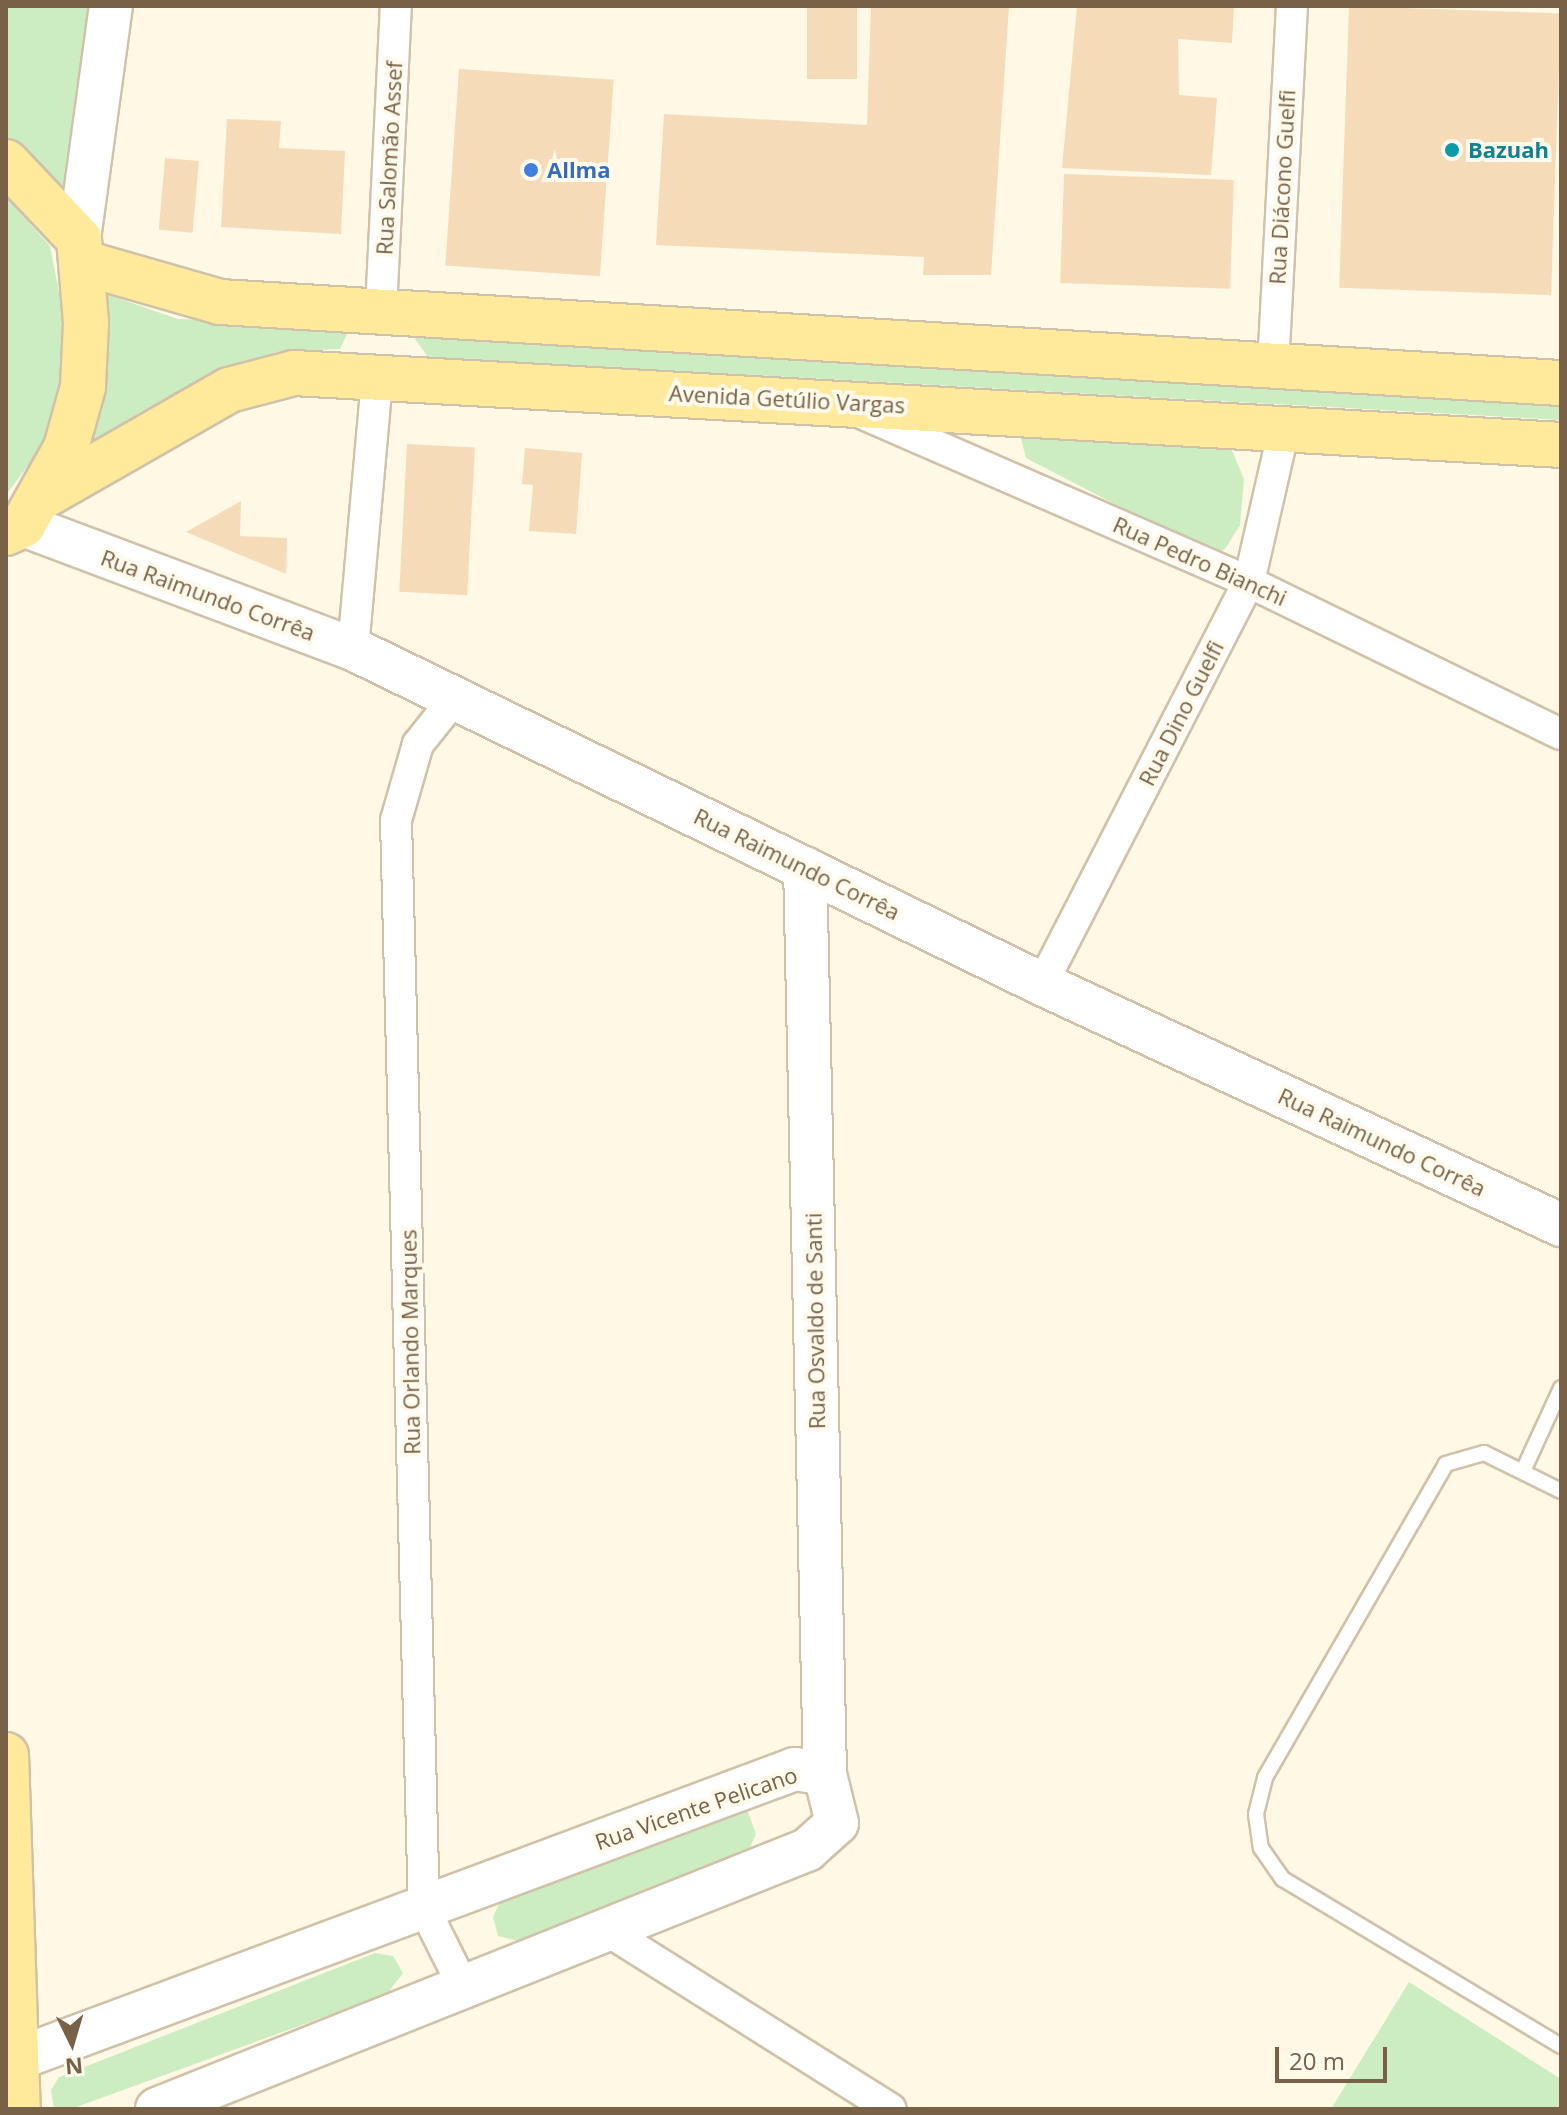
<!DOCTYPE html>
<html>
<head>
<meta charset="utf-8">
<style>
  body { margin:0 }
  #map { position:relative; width:1567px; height:2115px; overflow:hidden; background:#fef8e4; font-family:"Open Sans",sans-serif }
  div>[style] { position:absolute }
  .green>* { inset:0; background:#ccedc1 }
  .building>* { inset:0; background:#f6dbb9; transform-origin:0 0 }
  .roads { filter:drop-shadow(2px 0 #d1c1a9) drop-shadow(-2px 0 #d1c1a9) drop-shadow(0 2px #d1c1a9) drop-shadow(0 -2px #d1c1a9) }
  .lane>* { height:14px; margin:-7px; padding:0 7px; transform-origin:7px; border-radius:7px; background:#fff }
  .street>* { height:30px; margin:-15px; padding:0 15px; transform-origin:15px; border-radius:15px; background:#fff }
  .secondary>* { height:42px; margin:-21px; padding:0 21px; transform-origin:21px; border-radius:21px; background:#fff }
  .primary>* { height:44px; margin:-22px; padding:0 22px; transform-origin:22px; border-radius:22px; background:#ffe99a }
  .dots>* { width:22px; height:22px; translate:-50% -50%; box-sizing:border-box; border:4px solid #fffaec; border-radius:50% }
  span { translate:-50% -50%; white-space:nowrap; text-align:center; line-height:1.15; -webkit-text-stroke:8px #fffaec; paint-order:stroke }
  .culture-label { font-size:22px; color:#0d838f; font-weight:700 }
  .left { translate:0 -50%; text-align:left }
  .street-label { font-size:22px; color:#796147 }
  .shop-label { font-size:22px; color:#366cbe; font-weight:700 }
  .frame { position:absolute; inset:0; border:8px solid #796147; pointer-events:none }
  .north { position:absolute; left:32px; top:2003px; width:80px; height:80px; -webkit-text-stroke:6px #fffaec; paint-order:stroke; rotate:175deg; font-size:22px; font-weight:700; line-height:32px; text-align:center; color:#796147 }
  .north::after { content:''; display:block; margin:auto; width:28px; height:36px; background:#796147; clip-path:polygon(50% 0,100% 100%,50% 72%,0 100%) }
  .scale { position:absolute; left:1275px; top:2047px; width:112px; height:36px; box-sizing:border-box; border:4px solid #796147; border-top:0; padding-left:10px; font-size:24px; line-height:28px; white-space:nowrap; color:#796147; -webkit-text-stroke:6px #fffaec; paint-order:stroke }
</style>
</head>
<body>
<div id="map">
  <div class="green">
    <div style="clip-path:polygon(6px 6px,97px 6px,67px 189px,6px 146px)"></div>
    <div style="clip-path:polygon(6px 197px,50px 246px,68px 338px,59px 424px,6px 495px)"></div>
    <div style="clip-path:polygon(100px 292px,178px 319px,348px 323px,348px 332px,340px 349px,276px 352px,221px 371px,83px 455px)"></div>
    <div style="clip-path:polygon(425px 327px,1561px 395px,1561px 420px,428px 357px,415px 339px)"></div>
    <div style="clip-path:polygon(1020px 435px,1231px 448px,1244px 479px,1240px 525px,1225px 549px,1215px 554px,1201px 549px,1026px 458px)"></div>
    <div style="clip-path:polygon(738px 1808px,748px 1812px,756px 1834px,747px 1854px,523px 1942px,498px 1936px,493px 1917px,500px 1902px)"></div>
    <div style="clip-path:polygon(375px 1953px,393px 1956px,403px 1973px,387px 1994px,71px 2109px,54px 2108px,51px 2090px,59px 2077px)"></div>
    <div style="clip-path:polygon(1409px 1982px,1561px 2079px,1561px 2109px,1331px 2109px)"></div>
  </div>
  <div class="building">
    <div style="left:807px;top:6px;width:50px;height:73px"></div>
    <div style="clip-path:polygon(871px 6px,1009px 6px,991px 275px,923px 275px,924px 257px,656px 245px,664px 114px,867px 125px)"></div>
    <div style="clip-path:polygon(1077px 6px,1234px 6px,1232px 43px,1178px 39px,1179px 95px,1217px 98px,1211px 175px,1062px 168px)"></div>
    <div style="left:1349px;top:6px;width:212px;height:282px;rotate:2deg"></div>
    <div style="left:459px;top:69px;width:155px;height:197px;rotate:4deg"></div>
    <div style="clip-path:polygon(227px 119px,281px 121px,279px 148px,345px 151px,341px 234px,221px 227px)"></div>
    <div style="left:165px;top:158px;width:34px;height:72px;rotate:5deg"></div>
    <div style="left:1064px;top:174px;width:170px;height:109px;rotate:2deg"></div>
    <div style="left:407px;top:444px;width:68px;height:148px;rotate:3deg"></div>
    <div style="clip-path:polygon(525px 448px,582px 453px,576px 534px,529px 531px,533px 485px,522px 484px)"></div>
    <div style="clip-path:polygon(241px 501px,240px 536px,287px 538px,286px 574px,186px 532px)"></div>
  </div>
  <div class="roads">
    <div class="lane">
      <div style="left:1524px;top:1469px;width:89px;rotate:-65.4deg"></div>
      <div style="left:1561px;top:1491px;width:86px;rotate:-153.7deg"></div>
      <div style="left:1484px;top:1453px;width:40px;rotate:164deg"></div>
      <div style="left:1446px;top:1464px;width:362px;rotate:120deg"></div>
      <div style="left:1265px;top:1778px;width:37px;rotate:104deg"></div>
      <div style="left:1256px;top:1814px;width:34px;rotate:82deg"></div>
      <div style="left:1261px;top:1848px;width:38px;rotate:55deg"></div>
      <div style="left:1283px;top:1879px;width:324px;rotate:31deg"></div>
    </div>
    <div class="street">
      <div style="left:381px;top:310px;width:304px;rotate:-87.2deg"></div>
      <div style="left:1273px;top:368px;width:362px;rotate:-87deg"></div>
      <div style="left:861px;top:413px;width:423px;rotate:23.5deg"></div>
      <div style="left:1249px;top:582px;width:347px;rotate:26deg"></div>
      <div style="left:353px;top:649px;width:272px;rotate:-84.9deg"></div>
      <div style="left:454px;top:699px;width:58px;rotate:128.7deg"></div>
      <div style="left:418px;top:744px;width:79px;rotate:106.1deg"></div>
      <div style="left:396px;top:820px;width:1088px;rotate:88.53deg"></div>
      <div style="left:424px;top:1908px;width:94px;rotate:63.4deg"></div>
      <div style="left:1042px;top:984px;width:452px;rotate:-62.8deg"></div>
      <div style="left:1249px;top:582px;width:157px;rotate:-77.1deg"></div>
      <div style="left:608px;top:1931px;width:334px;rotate:32.2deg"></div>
    </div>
    <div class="secondary">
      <div style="left:79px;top:239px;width:235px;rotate:-82.2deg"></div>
      <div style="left:23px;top:525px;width:353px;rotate:20.6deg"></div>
      <div style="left:353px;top:649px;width:766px;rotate:25.93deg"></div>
      <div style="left:1042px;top:984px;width:572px;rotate:24.91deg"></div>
      <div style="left:6px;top:2063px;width:842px;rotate:-20.44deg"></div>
      <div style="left:795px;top:1769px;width:30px;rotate:9deg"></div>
      <div style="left:157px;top:2109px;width:700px;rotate:-21.73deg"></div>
      <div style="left:807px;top:1850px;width:40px;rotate:-42deg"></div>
      <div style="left:837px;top:1823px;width:50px;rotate:-103.8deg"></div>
      <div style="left:825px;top:1774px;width:906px;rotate:-91.26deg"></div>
    </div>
    <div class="primary">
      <div style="left:6px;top:162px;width:106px;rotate:46.5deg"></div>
      <div style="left:79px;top:239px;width:84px;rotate:85.2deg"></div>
      <div style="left:86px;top:323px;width:64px;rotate:92.7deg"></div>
      <div style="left:83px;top:387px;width:63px;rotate:105.6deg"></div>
      <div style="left:66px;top:448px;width:88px;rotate:119.2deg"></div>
      <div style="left:23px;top:525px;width:19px;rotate:155deg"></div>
      <div style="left:84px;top:263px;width:141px;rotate:16deg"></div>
      <div style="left:220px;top:302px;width:1343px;rotate:3.46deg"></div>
      <div style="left:44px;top:496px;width:213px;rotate:-29.8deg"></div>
      <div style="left:229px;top:390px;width:67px;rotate:-14.7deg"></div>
      <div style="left:294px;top:373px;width:1269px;rotate:3.25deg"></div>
      <div style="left:6px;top:1755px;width:354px;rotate:88.1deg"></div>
    </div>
  </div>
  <div class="dots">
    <div style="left:1452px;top:150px;background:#0f9aa8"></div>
    <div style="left:531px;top:170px;background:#3f7fe0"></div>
  </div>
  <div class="culture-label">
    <span class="left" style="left:1468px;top:150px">Bazuah</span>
  </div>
  <div class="street-label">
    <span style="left:389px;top:158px;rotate:-87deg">Rua Salomão Assef</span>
    <span style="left:1282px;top:187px;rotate:-87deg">Rua Diácono Guelfi</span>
    <span style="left:787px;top:399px;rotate:3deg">Avenida Getúlio Vargas</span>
    <span style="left:1200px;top:561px;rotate:24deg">Rua Pedro Bianchi</span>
    <span style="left:208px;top:595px;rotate:20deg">Rua Raimundo Corrêa</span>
    <span style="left:1181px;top:713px;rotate:-63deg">Rua Dino Guelfi</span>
    <span style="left:797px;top:864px;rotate:26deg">Rua Raimundo Corrêa</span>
    <span style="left:1382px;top:1142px;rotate:25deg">Rua Raimundo Corrêa</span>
    <span style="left:815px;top:1321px;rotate:-91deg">Rua Osvaldo de Santi</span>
    <span style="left:410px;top:1342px;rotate:-91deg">Rua Orlando Marques</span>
    <span style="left:696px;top:1808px;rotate:-19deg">Rua Vicente Pelicano</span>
  </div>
  <div class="shop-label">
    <span class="left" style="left:547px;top:170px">Allma</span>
  </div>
  <div class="frame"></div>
  <div class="north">N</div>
  <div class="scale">20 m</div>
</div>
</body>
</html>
